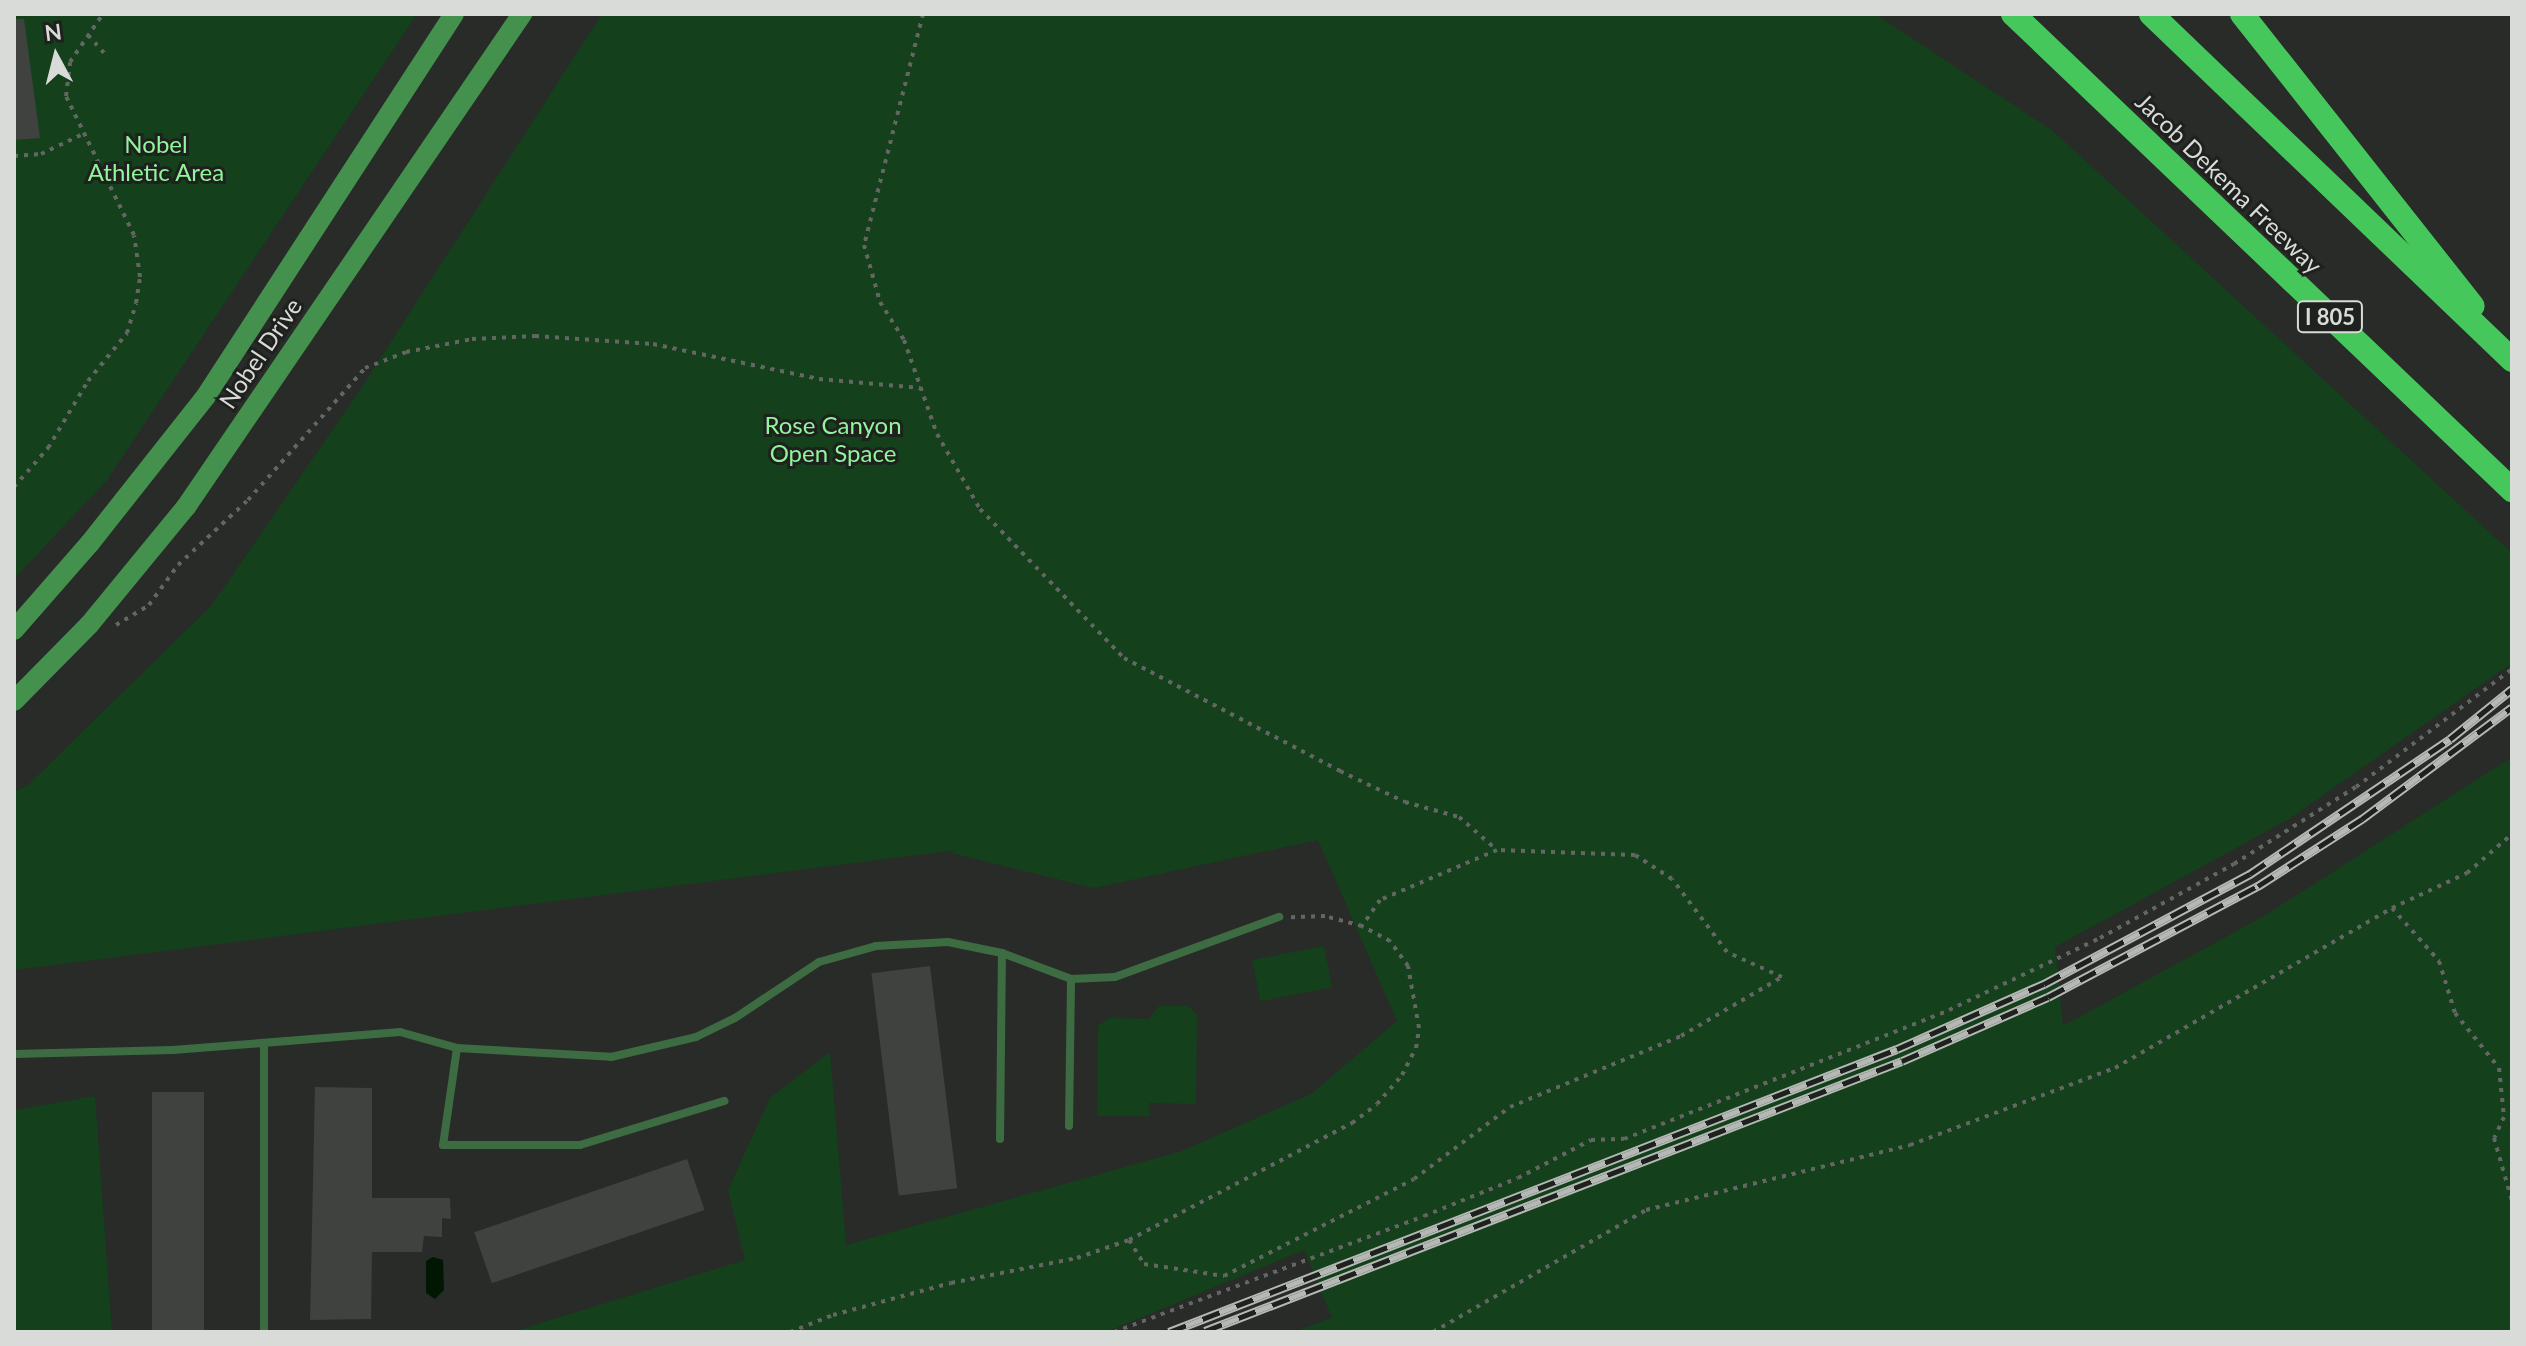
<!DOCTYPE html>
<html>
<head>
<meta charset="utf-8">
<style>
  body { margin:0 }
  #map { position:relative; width:2526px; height:1346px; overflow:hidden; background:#282b28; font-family:Lato,sans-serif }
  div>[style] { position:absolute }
  .green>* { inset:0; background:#14411b; transform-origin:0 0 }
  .water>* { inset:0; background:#011704 }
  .building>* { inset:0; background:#3f423f; transform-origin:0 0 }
  .path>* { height:4px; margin-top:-2px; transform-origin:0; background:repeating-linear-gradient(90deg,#636663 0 4px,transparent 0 10px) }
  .service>* { height:8px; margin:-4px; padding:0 4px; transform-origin:4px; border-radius:4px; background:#3e6c42 }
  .secondary>* { height:20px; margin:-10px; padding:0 10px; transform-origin:10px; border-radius:10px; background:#44914e }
  .motorway>* { height:24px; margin:-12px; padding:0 12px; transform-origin:12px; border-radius:12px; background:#46c75c }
  .rail>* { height:9px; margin-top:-4.5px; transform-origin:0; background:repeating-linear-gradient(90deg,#1e211e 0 18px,#b6b8b6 0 36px); box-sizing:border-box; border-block:2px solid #b6b8b6 }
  span { translate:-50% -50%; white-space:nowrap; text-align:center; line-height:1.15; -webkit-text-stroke:6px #1e211e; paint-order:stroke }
  .shield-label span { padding:2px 6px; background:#1e211e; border:2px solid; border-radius:6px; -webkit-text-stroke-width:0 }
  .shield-label { font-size:22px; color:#d9dbd9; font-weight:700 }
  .park-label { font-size:24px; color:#90f59a }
  .street-label { font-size:24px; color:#d9dbd9 }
  .frame { position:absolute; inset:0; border:16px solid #d9dbd9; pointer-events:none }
  .north { position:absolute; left:16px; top:16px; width:80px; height:80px; -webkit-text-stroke:6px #1e211e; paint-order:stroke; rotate:353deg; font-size:22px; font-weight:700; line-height:32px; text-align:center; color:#d9dbd9 }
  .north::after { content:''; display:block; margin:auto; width:28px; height:36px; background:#d9dbd9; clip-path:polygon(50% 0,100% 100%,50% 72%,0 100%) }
</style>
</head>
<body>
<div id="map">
  <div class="green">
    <div style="clip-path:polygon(14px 14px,417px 14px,107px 480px,14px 579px)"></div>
    <div style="clip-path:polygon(602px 14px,1875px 14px,2053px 131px,2512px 553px,2512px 663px,2289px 819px,2055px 947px,2063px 1026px,2264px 916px,2512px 757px,2512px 1332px,1293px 1332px,1332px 1318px,1304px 1250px,1106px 1332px,512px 1332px,745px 1260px,728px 1190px,770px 1098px,830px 1052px,846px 1245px,1182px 1151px,1311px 1094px,1397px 1021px,1318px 840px,1094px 888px,951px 853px,956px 850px,14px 970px,14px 792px,27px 786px,212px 605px,360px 390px)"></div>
    <div style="left:1324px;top:946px;width:42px;height:73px;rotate:79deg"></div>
    <div style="clip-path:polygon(1159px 1006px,1188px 1006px,1197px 1015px,1196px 1104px,1149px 1103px,1149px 1116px,1097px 1116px,1098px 1026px,1109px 1018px,1149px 1019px)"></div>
    <div style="clip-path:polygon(95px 1096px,112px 1332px,14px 1332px,14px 1110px)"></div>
  </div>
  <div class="water">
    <div style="clip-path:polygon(433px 1257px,443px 1260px,444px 1290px,435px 1299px,426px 1293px,426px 1261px)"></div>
  </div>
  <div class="building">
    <div style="clip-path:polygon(14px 19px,24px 19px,40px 138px,14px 140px)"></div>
    <div style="left:930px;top:966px;width:224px;height:59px;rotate:83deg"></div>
    <div style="clip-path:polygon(315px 1087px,372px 1088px,372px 1198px,450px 1198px,451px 1219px,442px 1218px,442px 1237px,424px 1236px,422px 1252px,372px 1252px,371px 1319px,310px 1320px)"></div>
    <div style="left:152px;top:1092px;width:52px;height:240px"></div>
    <div style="left:687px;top:1159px;width:54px;height:225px;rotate:71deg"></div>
  </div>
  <div class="path">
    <div style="left:923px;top:14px;width:238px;rotate:104.3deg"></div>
    <div style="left:864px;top:245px;width:59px;rotate:74.3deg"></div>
    <div style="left:880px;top:302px;width:45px;rotate:57.7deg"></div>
    <div style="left:904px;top:340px;width:100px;rotate:70.7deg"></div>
    <div style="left:937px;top:434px;width:86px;rotate:60.2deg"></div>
    <div style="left:980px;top:509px;width:207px;rotate:46deg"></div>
    <div style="left:1124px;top:658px;width:244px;rotate:27.6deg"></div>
    <div style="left:1340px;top:771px;width:72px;rotate:25.5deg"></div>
    <div style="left:1405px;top:802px;width:56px;rotate:15.5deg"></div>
    <div style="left:1459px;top:817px;width:50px;rotate:41deg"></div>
    <div style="left:88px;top:35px;width:30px;rotate:48deg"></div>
    <div style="left:14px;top:156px;width:27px;rotate:-4deg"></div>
    <div style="left:41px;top:154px;width:47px;rotate:-25.5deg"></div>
    <div style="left:14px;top:487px;width:52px;rotate:-48.9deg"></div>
    <div style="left:48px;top:448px;width:78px;rotate:-59.2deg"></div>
    <div style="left:88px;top:381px;width:62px;rotate:-50.9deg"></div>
    <div style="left:127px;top:333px;width:31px;rotate:-73deg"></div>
    <div style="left:136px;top:303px;width:26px;rotate:-81deg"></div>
    <div style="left:140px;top:277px;width:42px;rotate:-98.1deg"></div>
    <div style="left:134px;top:235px;width:155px;rotate:-116.1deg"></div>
    <div style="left:66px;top:96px;width:34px;rotate:-83deg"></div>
    <div style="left:70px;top:62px;width:58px;rotate:-55.5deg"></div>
    <div style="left:116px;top:625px;width:39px;rotate:-31deg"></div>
    <div style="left:149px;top:605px;width:49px;rotate:-54.1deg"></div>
    <div style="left:178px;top:565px;width:96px;rotate:-42.9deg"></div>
    <div style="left:248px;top:500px;width:176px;rotate:-48.4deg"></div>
    <div style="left:365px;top:368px;width:44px;rotate:-21.3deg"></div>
    <div style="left:406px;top:352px;width:67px;rotate:-11.1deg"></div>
    <div style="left:472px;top:339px;width:63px;rotate:-2.7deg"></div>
    <div style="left:535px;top:336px;width:118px;rotate:3.9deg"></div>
    <div style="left:653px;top:344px;width:170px;rotate:11.9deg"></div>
    <div style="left:819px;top:379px;width:102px;rotate:5deg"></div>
    <div style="left:2392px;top:908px;width:71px;rotate:48.4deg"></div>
    <div style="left:2439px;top:961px;width:54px;rotate:72.9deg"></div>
    <div style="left:2455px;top:1013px;width:70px;rotate:51.3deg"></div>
    <div style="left:2499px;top:1068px;width:49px;rotate:84.2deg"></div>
    <div style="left:2504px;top:1117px;width:23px;rotate:115deg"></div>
    <div style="left:2494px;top:1138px;width:66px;rotate:74.1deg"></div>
    <div style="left:1129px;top:1240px;width:28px;rotate:58deg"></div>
    <div style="left:1144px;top:1264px;width:81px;rotate:8.5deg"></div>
    <div style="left:1224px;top:1276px;width:213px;rotate:-27deg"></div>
    <div style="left:1414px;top:1179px;width:120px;rotate:-36.9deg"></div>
    <div style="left:1510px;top:1107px;width:185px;rotate:-22.5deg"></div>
    <div style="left:1681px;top:1036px;width:117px;rotate:-30.3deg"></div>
    <div style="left:1782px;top:977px;width:60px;rotate:-155.6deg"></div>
    <div style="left:1727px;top:952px;width:91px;rotate:-127deg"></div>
    <div style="left:1672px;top:879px;width:44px;rotate:-147deg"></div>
    <div style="left:1635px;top:855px;width:138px;rotate:-177.9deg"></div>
    <div style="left:1497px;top:850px;width:127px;rotate:156.9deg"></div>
    <div style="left:1380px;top:900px;width:32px;rotate:125deg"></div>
    <div style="left:790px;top:1332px;width:46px;rotate:-21.6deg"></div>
    <div style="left:833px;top:1315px;width:122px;rotate:-15.2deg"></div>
    <div style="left:951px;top:1283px;width:128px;rotate:-11.2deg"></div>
    <div style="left:1077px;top:1258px;width:55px;rotate:-19.1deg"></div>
    <div style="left:1129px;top:1240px;width:252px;rotate:-27.7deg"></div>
    <div style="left:1352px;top:1123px;width:31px;rotate:-37deg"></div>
    <div style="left:1377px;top:1104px;width:38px;rotate:-49deg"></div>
    <div style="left:1402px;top:1075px;width:30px;rotate:-63deg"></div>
    <div style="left:1416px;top:1048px;width:20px;rotate:-81deg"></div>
    <div style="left:1419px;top:1028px;width:63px;rotate:-100.1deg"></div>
    <div style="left:1408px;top:966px;width:31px;rotate:-126deg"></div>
    <div style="left:1390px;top:941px;width:32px;rotate:-152deg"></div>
    <div style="left:1362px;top:926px;width:38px;rotate:-165deg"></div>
    <div style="left:1325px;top:916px;width:35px;rotate:178deg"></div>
    <div style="left:1114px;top:1332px;width:331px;rotate:-20.5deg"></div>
    <div style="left:1424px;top:1216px;width:101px;rotate:-22deg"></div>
    <div style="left:1518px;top:1178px;width:82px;rotate:-27.5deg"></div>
    <div style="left:1591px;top:1140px;width:33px;rotate:-2deg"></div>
    <div style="left:1624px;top:1139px;width:350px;rotate:-21.6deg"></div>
    <div style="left:1949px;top:1010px;width:167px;rotate:-25.5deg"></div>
    <div style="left:2100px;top:938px;width:153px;rotate:-28.9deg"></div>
    <div style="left:2234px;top:864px;width:144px;rotate:-32.3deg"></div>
    <div style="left:2356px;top:787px;width:196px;rotate:-37.1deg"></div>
    <div style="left:1433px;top:1332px;width:245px;rotate:-29.8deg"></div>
    <div style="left:1646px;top:1210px;width:272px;rotate:-13.8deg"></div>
    <div style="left:1910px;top:1145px;width:219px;rotate:-20.6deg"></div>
    <div style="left:2115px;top:1068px;width:320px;rotate:-30deg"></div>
    <div style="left:2392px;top:908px;width:83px;rotate:-25deg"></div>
    <div style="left:2467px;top:873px;width:60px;rotate:-40.9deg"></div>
  </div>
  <div class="service">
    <div style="left:457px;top:1048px;width:98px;rotate:98.2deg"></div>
    <div style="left:443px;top:1145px;width:137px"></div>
    <div style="left:580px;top:1145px;width:151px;rotate:-17deg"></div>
    <div style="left:14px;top:1054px;width:159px;rotate:-1.4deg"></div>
    <div style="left:173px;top:1050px;width:228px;rotate:-4.5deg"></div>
    <div style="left:400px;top:1032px;width:59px;rotate:15.7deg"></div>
    <div style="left:457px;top:1048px;width:154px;rotate:3.3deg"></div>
    <div style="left:611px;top:1057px;width:87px;rotate:-13.2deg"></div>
    <div style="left:696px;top:1037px;width:43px;rotate:-26deg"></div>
    <div style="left:735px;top:1018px;width:101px;rotate:-33.7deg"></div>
    <div style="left:819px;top:962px;width:59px;rotate:-15.7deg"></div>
    <div style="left:876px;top:946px;width:72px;rotate:-3.2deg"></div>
    <div style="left:948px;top:942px;width:55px;rotate:11.5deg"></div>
    <div style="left:1002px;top:953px;width:74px;rotate:20.6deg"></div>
    <div style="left:1071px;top:979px;width:44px;rotate:-2.6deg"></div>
    <div style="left:1115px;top:977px;width:175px;rotate:-20.1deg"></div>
    <div style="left:1069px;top:1126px;width:147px;rotate:-89.2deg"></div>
    <div style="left:1000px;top:1139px;width:186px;rotate:-89.4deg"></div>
    <div style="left:264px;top:1332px;width:288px;rotate:-90deg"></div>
  </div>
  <div class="secondary">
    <div style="left:14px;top:630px;width:116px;rotate:-48.9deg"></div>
    <div style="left:90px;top:543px;width:187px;rotate:-51.7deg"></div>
    <div style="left:206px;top:396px;width:455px;rotate:-57deg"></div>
    <div style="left:14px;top:701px;width:107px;rotate:-45.4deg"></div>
    <div style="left:89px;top:625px;width:153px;rotate:-50.6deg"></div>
    <div style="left:186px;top:507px;width:597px;rotate:-55.72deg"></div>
  </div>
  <div class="motorway">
    <div style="left:2013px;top:14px;width:690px;rotate:43.65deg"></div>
    <div style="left:2151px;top:14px;width:500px;rotate:43.78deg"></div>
    <div style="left:2242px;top:14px;width:372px;rotate:51.7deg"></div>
  </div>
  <div class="rail">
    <div style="left:1205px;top:1331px;width:747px;rotate:-21.18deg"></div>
    <div style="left:1902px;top:1061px;width:159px;rotate:-23.7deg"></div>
    <div style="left:2048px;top:997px;width:238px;rotate:-27.9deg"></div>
    <div style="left:2258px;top:886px;width:124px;rotate:-32.8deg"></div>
    <div style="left:2362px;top:819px;width:187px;rotate:-36.7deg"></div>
    <div style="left:1169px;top:1332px;width:781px;rotate:-21.24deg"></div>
    <div style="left:1897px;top:1049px;width:161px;rotate:-23.9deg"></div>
    <div style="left:2044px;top:984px;width:234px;rotate:-28.1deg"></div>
    <div style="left:2250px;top:874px;width:241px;rotate:-34deg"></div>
    <div style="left:2450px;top:739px;width:80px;rotate:-38.9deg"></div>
  </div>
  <div class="shield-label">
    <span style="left:2330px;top:317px">I 805</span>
  </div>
  <div class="park-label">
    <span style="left:156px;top:158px">Nobel<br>Athletic Area</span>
    <span style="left:833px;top:439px">Rose Canyon<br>Open Space</span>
  </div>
  <div class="street-label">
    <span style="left:2229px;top:183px;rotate:44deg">Jacob Dekema Freeway</span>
    <span style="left:260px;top:353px;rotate:-56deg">Nobel Drive</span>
  </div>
  <div class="frame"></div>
  <div class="north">N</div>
</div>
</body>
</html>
